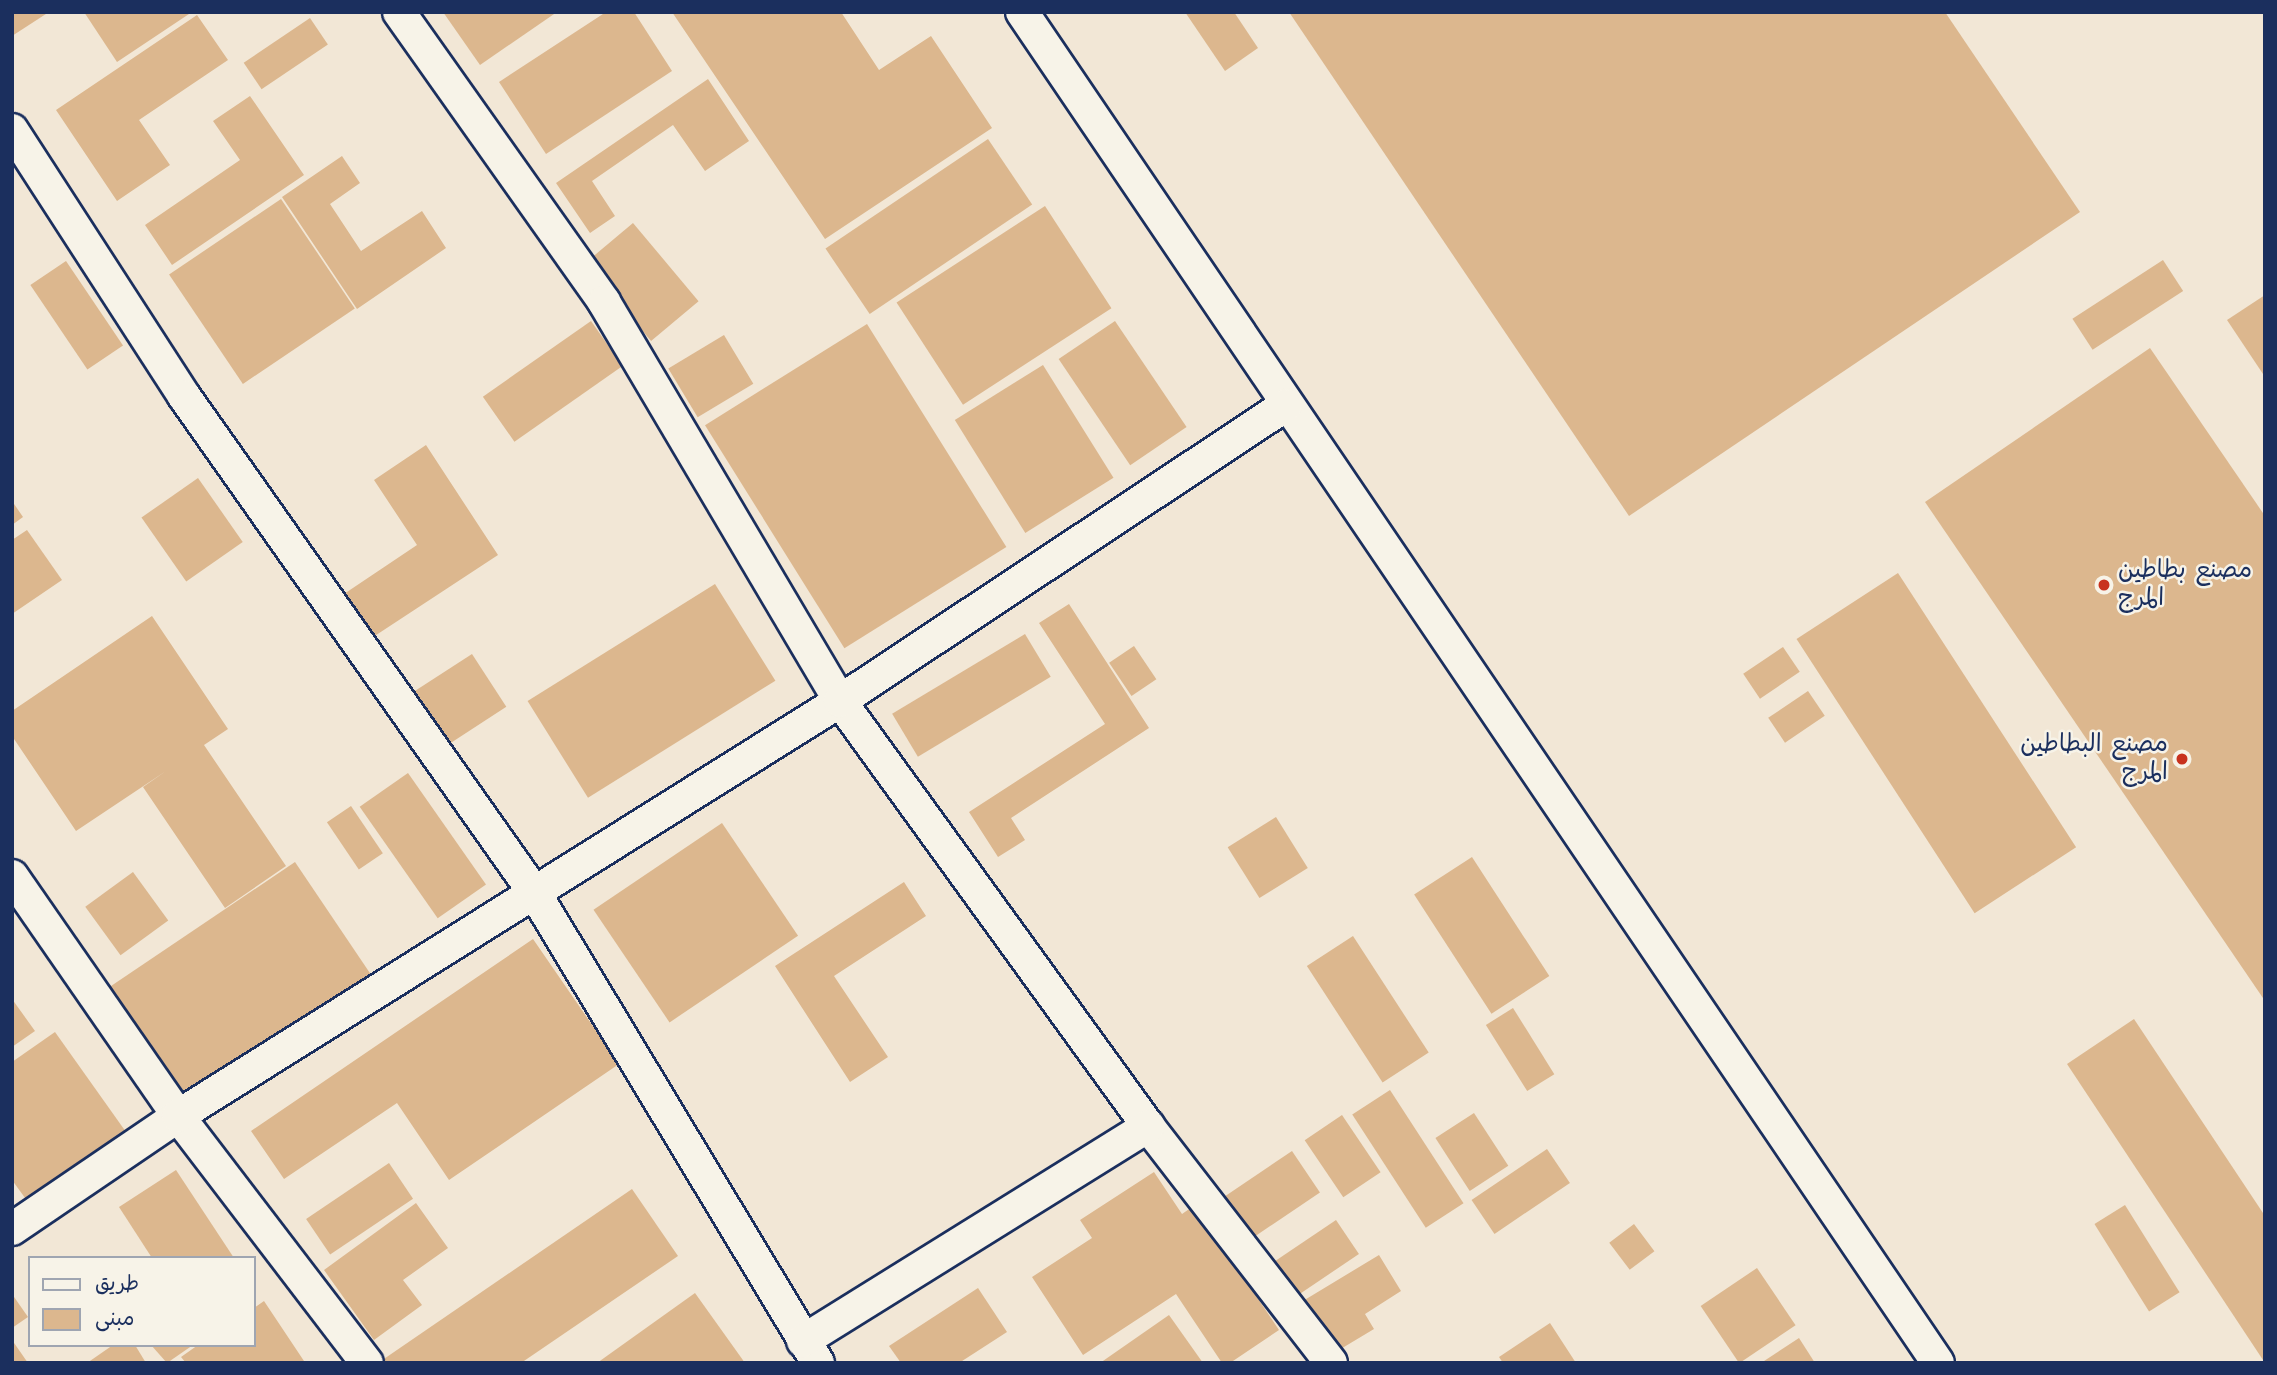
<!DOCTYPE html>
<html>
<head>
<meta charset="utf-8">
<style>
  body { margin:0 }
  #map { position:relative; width:2277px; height:1375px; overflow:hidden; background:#f2e7d6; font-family:Kalam,"Playpen Sans Arabic",sans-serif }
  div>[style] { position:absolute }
  .building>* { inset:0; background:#dcb78e; transform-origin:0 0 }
  .roads { filter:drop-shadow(2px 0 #1b2f5e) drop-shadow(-2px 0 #1b2f5e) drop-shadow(0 2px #1b2f5e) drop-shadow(0 -2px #1b2f5e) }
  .minor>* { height:32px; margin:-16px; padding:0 16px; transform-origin:16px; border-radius:16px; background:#f7f3e8 }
  .dots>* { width:19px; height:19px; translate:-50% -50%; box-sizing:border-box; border:4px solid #f7f3e8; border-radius:50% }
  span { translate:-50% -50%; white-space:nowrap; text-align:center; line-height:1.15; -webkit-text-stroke:5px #f7f3e8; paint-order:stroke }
  .poi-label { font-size:24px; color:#1b2f5e }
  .left { translate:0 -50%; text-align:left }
  .right { translate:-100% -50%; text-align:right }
  .frame { position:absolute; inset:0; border:14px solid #1b2f5e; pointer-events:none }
  .legend { position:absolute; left:28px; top:1256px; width:228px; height:91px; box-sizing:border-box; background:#f7f3e8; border:2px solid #9fa5b1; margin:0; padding:9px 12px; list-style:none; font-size:21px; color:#1b2f5e }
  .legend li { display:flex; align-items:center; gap:14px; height:35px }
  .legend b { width:35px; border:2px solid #9fa5b1 }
</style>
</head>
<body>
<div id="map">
  <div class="building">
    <div style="clip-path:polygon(12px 12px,49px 12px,12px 36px)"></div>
    <div style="clip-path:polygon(84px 12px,192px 12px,117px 62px)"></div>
    <div style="clip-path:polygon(443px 12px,557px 12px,480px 65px)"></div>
    <div style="clip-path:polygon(606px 12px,634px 12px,672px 71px,546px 154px,499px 82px)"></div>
    <div style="clip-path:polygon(672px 12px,841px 12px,879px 70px,931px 36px,992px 128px,825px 239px)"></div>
    <div style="clip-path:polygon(1185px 12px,1234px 12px,1258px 48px,1225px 71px)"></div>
    <div style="clip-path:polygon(1289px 12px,1945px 12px,2080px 212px,1629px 516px)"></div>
    <div style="clip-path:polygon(197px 15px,228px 60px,139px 120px,170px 165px,117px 201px,56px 110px)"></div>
    <div style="left:310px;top:18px;width:32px;height:80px;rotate:56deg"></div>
    <div style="clip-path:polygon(708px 79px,749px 141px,705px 171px,673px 125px,592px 181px,615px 216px,590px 233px,556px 183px)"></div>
    <div style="clip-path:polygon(250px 96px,304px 175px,172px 265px,145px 225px,240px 160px,213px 121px)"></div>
    <div style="left:988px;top:139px;width:79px;height:196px;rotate:56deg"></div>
    <div style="clip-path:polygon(342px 156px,360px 183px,330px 204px,361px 251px,422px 211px,446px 248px,357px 309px,282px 197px)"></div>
    <div style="left:281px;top:199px;width:132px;height:135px;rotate:56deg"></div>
    <div style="left:1045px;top:206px;width:122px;height:177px;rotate:57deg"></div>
    <div style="left:633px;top:223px;width:102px;height:62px;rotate:50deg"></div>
    <div style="left:2163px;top:260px;width:37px;height:108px;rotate:57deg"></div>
    <div style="left:66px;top:261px;width:102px;height:43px;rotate:56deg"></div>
    <div style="clip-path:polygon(2265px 295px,2265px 377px,2227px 320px)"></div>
    <div style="left:591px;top:321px;width:55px;height:132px;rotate:55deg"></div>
    <div style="left:1115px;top:321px;width:128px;height:68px;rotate:56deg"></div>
    <div style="left:867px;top:324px;width:263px;height:191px;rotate:58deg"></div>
    <div style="left:724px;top:335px;width:57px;height:65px;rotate:59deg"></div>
    <div style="clip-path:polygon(2150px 348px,2265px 516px,2265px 1001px,1925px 502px)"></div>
    <div style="left:1043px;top:365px;width:133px;height:104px;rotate:58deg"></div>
    <div style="clip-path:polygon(426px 445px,498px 555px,364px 643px,335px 600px,417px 545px,374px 480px)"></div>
    <div style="left:198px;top:478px;width:78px;height:69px;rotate:55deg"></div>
    <div style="clip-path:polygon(12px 501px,23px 517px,12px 525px)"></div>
    <div style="clip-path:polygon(27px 530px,62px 580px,12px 614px,12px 540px)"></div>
    <div style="left:1898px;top:573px;width:327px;height:121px;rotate:57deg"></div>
    <div style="left:715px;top:584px;width:114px;height:221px;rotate:58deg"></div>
    <div style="clip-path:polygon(1069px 604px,1149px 728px,1011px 818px,1025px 840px,998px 857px,969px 812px,1105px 724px,1039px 623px)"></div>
    <div style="clip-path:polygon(152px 616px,228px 729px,204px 745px,286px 866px,225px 908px,143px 787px,166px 771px,76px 831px,12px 736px,12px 711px)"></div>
    <div style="left:1025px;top:634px;width:50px;height:155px;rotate:59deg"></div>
    <div style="left:1134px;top:646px;width:40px;height:30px;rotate:56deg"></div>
    <div style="left:1783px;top:647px;width:30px;height:48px;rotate:56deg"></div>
    <div style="left:472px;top:654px;width:63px;height:70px;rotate:57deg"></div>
    <div style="left:1808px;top:691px;width:30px;height:48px;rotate:56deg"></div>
    <div style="left:408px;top:773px;width:136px;height:59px;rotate:55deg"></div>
    <div style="left:351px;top:806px;width:57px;height:29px;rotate:56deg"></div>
    <div style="left:1276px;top:817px;width:60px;height:57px;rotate:58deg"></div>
    <div style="left:722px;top:823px;width:136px;height:155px;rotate:56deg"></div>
    <div style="left:1472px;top:857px;width:142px;height:69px;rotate:57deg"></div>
    <div style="left:295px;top:862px;width:136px;height:238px;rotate:56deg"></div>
    <div style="left:133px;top:872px;width:60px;height:59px;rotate:54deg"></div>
    <div style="clip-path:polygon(904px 882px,926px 916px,834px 976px,888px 1057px,850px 1082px,775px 966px)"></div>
    <div style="left:1353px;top:936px;width:139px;height:55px;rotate:57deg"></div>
    <div style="clip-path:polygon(533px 939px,619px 1064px,449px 1180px,397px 1103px,284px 1179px,251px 1131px)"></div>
    <div style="clip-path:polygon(12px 999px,35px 1031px,12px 1047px)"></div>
    <div style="left:1513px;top:1008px;width:78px;height:32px;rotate:58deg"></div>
    <div style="clip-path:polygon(2134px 1019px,2265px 1216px,2265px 1363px,2067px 1064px)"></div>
    <div style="clip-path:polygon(55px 1032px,126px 1132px,28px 1202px,12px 1180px,12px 1062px)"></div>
    <div style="left:1390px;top:1090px;width:135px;height:45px;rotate:57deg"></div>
    <div style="left:1474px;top:1113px;width:63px;height:46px;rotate:57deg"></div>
    <div style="left:1342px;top:1115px;width:69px;height:45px;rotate:56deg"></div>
    <div style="left:1547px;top:1149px;width:41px;height:91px;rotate:56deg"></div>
    <div style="left:1292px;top:1151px;width:50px;height:96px;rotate:56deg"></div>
    <div style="left:389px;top:1163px;width:43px;height:100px;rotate:56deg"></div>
    <div style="clip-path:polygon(176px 1170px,234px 1258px,152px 1258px,119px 1207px)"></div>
    <div style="clip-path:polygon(1154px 1172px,1182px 1214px,1195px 1205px,1279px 1330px,1230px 1363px,1222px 1363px,1176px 1294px,1083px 1355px,1032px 1277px,1092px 1238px,1080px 1220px)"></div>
    <div style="clip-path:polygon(632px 1189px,678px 1256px,521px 1363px,378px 1363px)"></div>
    <div style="clip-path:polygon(416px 1203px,448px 1248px,403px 1280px,422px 1305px,374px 1340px,324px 1270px)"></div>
    <div style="left:2125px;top:1205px;width:103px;height:36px;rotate:58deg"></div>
    <div style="left:1336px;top:1220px;width:41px;height:92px;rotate:56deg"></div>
    <div style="left:1634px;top:1224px;width:34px;height:31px;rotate:53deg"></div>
    <div style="clip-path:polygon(1379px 1255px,1401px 1291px,1365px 1314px,1374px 1329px,1319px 1362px,1288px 1310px)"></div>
    <div style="left:1757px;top:1268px;width:69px;height:68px;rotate:56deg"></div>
    <div style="clip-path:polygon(978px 1288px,1007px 1332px,959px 1363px,901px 1363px,889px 1346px)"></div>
    <div style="clip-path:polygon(695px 1293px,745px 1363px,597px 1363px)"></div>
    <div style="clip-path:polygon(12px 1294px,28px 1317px,12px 1328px)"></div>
    <div style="clip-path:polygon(264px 1301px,304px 1361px,186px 1363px,181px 1357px,198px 1345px,254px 1345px,254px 1308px)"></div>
    <div style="clip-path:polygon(1169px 1315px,1203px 1363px,1100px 1363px)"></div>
    <div style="clip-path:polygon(1550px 1323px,1576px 1363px,1503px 1363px,1499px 1357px)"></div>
    <div style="clip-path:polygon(1799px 1338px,1815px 1363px,1761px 1363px)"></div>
    <div style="clip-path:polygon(12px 1340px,28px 1363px,12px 1363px)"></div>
    <div style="clip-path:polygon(113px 1345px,135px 1345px,146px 1363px,87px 1363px)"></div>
    <div style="clip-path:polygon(151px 1345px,193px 1345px,167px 1363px)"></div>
  </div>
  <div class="roads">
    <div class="minor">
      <div style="left:399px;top:12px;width:355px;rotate:54.7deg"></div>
      <div style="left:604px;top:302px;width:464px;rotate:59.4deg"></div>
      <div style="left:840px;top:701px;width:525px;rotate:54.07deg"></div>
      <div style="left:1148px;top:1126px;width:299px;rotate:52.3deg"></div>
      <div style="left:1022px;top:12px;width:1632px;rotate:55.86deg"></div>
      <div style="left:12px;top:130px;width:317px;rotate:57.1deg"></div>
      <div style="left:184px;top:396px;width:607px;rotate:54.79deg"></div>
      <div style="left:534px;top:892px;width:550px;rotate:58.91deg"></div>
      <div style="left:12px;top:876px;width:292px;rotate:55.3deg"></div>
      <div style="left:178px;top:1116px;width:311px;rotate:52.6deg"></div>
      <div style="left:12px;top:1229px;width:201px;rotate:-34.2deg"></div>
      <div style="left:178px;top:1116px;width:781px;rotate:-32.08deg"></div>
      <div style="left:840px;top:701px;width:535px;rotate:-33.57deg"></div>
      <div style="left:803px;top:1341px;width:407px;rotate:-31.9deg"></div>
    </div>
  </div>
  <div class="dots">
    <div style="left:2104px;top:585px;background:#c8321e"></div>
    <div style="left:2182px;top:759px;background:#c8321e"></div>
  </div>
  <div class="poi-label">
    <span class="left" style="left:2118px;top:585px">مصنع بطاطين<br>المرج</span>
    <span class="right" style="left:2168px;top:759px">مصنع البطاطين<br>المرج</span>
  </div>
  <div class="frame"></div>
  <ul class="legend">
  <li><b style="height:9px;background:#f7f3e8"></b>طريق</li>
  <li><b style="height:19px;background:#dcb78e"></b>مبنى</li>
  </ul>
</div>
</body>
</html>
